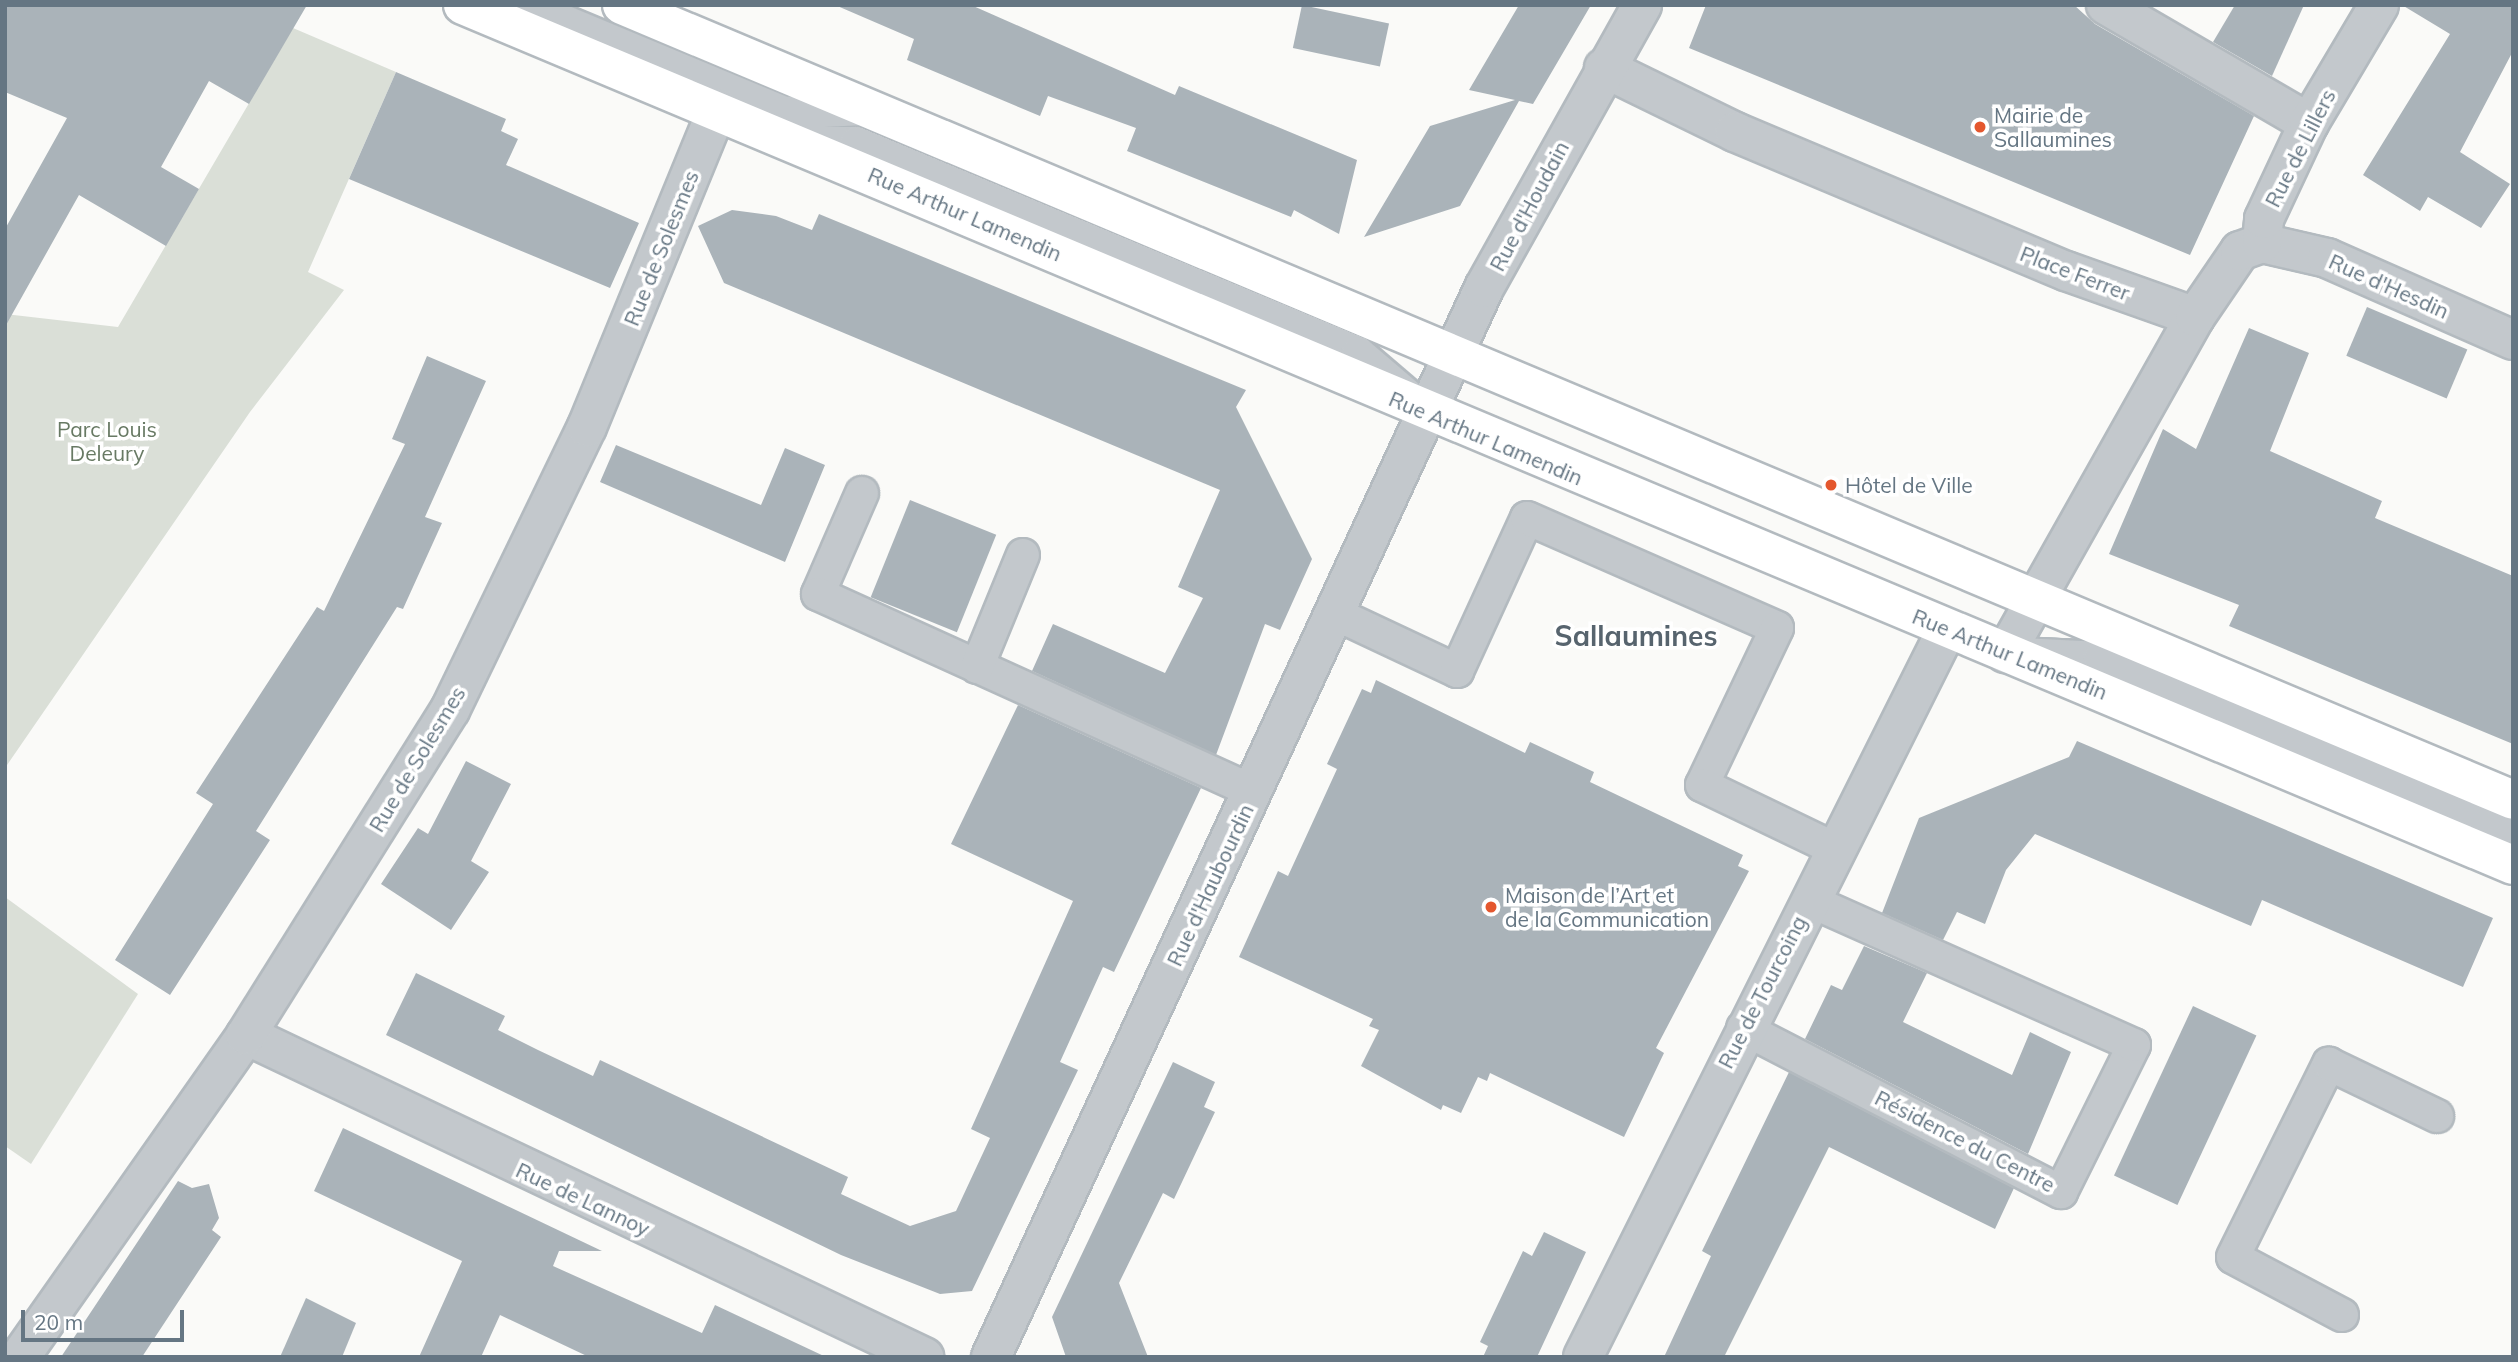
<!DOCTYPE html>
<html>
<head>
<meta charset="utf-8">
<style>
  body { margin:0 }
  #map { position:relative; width:2518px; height:1362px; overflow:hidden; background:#fafaf8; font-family:Mulish,sans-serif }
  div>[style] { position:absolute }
  .green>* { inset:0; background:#dadfd7 }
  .building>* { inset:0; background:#aab3b9; transform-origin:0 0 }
  .roads { filter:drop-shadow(2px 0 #b3babf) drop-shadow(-2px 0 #b3babf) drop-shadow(0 2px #b3babf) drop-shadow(0 -2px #b3babf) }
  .service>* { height:32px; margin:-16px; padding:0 16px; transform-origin:16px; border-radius:16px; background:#c3c8cc }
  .minor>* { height:38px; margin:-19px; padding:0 19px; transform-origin:19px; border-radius:19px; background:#c3c8cc }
  .secondary>* { height:38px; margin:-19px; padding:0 19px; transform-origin:19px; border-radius:19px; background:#fff }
  .dots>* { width:19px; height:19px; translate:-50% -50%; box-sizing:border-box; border:4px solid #fff; border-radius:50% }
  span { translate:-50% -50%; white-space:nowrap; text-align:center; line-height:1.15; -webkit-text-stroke:7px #fff; paint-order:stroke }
  .poi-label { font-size:21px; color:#657683 }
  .left { translate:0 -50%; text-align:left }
  .street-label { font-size:21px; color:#657683 }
  .park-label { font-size:21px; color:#687a64 }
  .district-label { font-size:28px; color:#57646e; font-weight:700 }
  .frame { position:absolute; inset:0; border:7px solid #657683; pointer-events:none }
  .scale { position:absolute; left:21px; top:1310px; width:163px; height:32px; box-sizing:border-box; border:4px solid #657683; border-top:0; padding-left:9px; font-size:21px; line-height:24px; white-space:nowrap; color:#657683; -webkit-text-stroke:5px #fff; paint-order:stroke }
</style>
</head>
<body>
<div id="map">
  <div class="green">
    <div style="clip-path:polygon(293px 28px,396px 72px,308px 272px,344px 290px,250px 412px,5px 768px,5px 314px,118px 327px)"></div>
    <div style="clip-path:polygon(5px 897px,138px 994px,31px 1164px,5px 1146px)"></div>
  </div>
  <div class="building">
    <div style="clip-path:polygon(5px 5px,307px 5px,249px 104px,209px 81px,161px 167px,199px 189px,166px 246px,79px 195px,5px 327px,5px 229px,67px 118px,5px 92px)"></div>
    <div style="clip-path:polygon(835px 5px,971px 5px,1175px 95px,1179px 86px,1357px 160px,1339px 234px,1294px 210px,1291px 217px,1127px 151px,1136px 128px,1048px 96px,1040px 116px,907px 60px,914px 39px)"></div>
    <div style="left:1302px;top:5px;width:89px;height:44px;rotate:12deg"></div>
    <div style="clip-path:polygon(1519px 5px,1591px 5px,1533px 104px,1519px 101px,1460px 206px,1364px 237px,1430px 126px,1515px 100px,1469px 90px)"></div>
    <div style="clip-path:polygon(1706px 5px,2074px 5px,2095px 24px,2254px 116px,2190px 255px,1689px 48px)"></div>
    <div style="clip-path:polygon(2235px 5px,2304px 5px,2272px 76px,2213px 42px)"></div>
    <div style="clip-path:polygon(2402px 5px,2513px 5px,2513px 51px,2460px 152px,2510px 184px,2481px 228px,2428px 197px,2420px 211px,2363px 175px,2450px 34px)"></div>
    <div style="clip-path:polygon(396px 72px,506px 119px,501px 131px,518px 139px,506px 165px,639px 223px,610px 288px,349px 179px)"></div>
    <div style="clip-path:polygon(732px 210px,776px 216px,812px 230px,819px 214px,1246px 390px,1236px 407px,1312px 559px,1280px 630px,1265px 624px,1216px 755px,1032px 671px,1053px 624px,1165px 673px,1203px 598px,1178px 587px,1220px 490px,724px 283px,698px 226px)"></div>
    <div style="left:2367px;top:307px;width:109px;height:53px;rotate:23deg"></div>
    <div style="clip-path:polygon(2249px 328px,2309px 353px,2270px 451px,2382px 501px,2375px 518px,2513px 576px,2513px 744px,2229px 626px,2239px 605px,2109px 554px,2163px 429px,2196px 449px)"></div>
    <div style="clip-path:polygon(427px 356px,486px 381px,425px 517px,442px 523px,403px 609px,397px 607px,256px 831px,270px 840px,170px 995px,115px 960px,213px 804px,196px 793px,317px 607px,324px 611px,405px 444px,392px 439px)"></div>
    <div style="clip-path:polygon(616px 445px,761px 505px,785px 448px,825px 465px,785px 562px,600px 482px)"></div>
    <div style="left:910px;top:500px;width:93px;height:105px;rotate:22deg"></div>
    <div style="clip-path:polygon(1376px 680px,1525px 753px,1530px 742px,1594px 772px,1590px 782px,1743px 855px,1738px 866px,1749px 871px,1656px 1048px,1664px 1053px,1624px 1137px,1490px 1073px,1487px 1081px,1478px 1077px,1461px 1113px,1443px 1105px,1441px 1110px,1361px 1066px,1379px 1030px,1369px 1026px,1373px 1019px,1239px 957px,1278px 871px,1288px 876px,1337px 769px,1327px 764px,1362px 689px,1371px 693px)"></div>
    <div style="clip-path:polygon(1018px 705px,1201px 788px,1114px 972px,1103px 967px,1060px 1062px,1078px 1070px,972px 1291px,940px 1294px,841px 1255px,386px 1035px,416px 973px,505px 1016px,498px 1030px,538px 1050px,593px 1076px,600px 1060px,848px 1177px,841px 1194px,910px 1226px,956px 1211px,990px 1138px,971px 1129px,1073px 901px,951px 844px)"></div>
    <div style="clip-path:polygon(2077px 741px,2493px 918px,2463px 987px,2262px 900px,2251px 926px,2035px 834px,2006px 870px,1985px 924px,1957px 912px,1943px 940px,1882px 913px,1919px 818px,2069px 757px)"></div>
    <div style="clip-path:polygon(466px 761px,511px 784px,471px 861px,489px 872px,451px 930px,381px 884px,418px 828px,428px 834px)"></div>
    <div style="clip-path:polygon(1864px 946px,1927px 973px,1903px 1022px,2012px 1075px,2030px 1032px,2071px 1052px,2028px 1154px,1805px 1039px,1831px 985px,1842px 990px)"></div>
    <div style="left:2193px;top:1006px;width:70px;height:187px;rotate:25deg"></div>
    <div style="clip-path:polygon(1173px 1062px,1215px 1082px,1204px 1107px,1215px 1112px,1174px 1199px,1163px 1193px,1119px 1283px,1148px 1357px,1066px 1357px,1052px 1317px)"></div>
    <div style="clip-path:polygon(1789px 1072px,2014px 1188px,1995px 1229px,1829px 1147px,1724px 1357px,1664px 1357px,1711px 1256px,1702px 1251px)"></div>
    <div style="clip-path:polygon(343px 1128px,602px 1251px,559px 1251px,553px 1266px,702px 1333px,715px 1305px,826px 1357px,589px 1357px,500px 1315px,481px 1357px,419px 1357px,462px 1261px,314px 1191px)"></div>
    <div style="clip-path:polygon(178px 1181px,192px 1188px,209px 1184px,219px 1218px,212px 1230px,221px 1237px,142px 1357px,61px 1357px)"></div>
    <div style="clip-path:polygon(1544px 1232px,1586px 1252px,1537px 1357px,1483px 1357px,1488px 1346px,1480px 1342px,1523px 1251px,1532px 1256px)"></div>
    <div style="clip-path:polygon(306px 1298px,356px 1323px,342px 1357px,280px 1357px)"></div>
  </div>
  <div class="roads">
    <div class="service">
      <div style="left:525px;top:5px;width:281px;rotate:22.6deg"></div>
      <div style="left:784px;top:113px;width:79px;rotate:-2.9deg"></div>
      <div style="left:800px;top:143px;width:56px"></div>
      <div style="left:856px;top:143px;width:544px;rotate:22.7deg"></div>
      <div style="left:1358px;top:353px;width:63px;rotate:40.5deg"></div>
      <div style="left:862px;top:493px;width:110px;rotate:113.5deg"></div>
      <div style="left:818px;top:594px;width:479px;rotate:24.4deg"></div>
      <div style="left:1336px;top:614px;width:134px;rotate:25.2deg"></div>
      <div style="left:1457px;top:671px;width:168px;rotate:-65.4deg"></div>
      <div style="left:1527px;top:518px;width:273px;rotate:23.7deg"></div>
      <div style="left:1777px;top:628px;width:174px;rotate:115.5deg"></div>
      <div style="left:1702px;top:785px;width:148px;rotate:25.7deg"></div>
      <div style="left:2021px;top:654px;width:79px;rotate:2.9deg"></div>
      <div style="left:2100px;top:658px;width:448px;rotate:22.7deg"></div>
      <div style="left:977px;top:667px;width:121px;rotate:-67.7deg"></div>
      <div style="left:1743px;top:1028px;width:358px;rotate:27.3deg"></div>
      <div style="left:2061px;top:1192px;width:164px;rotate:-63.6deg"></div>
      <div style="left:2134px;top:1045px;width:356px;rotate:-156deg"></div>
      <div style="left:2342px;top:1315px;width:123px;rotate:-152deg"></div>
      <div style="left:2233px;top:1257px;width:216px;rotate:-63.6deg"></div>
      <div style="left:2329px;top:1064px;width:120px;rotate:25.7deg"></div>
    </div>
    <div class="minor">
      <div style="left:2106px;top:5px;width:235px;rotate:30.2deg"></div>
      <div style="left:1604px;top:68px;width:146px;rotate:26deg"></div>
      <div style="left:1735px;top:132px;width:359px;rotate:22.8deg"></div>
      <div style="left:2066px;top:271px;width:137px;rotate:19.6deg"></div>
      <div style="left:2195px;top:317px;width:386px;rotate:119.4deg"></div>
      <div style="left:2262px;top:243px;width:67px;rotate:13deg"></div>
      <div style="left:2327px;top:258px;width:203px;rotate:23.8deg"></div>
      <div style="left:2195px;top:317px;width:80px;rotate:-55.7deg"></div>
      <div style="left:2240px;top:251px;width:23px;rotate:-20deg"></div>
      <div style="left:2262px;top:243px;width:24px;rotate:-85deg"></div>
      <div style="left:2264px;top:219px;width:106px;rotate:-64.9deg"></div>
      <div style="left:2309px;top:123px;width:137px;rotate:-59.3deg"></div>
      <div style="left:246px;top:1035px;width:751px;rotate:25.4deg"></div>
      <div style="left:20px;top:1357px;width:393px;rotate:-54.9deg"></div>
      <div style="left:246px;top:1035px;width:384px;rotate:-57.9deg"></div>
      <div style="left:450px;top:710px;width:314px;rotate:-64.2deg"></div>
      <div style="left:587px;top:427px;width:345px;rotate:-67.7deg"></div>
      <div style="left:991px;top:1357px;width:1177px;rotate:-65.24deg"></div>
      <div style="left:1484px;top:288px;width:324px;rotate:-60.8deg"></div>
      <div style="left:1583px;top:1357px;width:814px;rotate:-63.43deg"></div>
    </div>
    <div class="secondary">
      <div style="left:463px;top:5px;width:2223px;rotate:22.76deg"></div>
      <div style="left:622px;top:5px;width:2051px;rotate:22.8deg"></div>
    </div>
  </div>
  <div class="dots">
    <div style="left:1980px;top:127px;background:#e4572e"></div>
    <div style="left:1831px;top:485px;background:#e4572e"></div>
    <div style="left:1491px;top:907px;background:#e4572e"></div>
  </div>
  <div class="poi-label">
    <span class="left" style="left:1994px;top:127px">Mairie de<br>Sallaumines</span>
    <span class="left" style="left:1845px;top:485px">Hôtel de Ville</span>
    <span class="left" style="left:1505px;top:907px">Maison de l’Art et<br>de la Communication</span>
  </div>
  <div class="street-label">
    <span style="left:2300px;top:148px;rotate:-63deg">Rue de Lillers</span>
    <span style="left:1529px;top:206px;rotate:-62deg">Rue d'Houdain</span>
    <span style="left:965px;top:214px;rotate:23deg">Rue Arthur Lamendin</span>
    <span style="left:661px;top:248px;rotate:-68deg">Rue de Solesmes</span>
    <span style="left:2075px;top:273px;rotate:21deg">Place Ferrer</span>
    <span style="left:2389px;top:286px;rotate:24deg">Rue d'Hesdin</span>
    <span style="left:1486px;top:438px;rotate:23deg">Rue Arthur Lamendin</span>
    <span style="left:2010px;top:654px;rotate:22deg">Rue Arthur Lamendin</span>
    <span style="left:417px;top:759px;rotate:-59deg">Rue de Solesmes</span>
    <span style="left:1210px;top:885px;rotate:-65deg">Rue d'Haubourdin</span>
    <span style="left:1762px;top:992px;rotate:-63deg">Rue de Tourcoing</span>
    <span style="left:1965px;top:1141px;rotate:27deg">Résidence du Centre</span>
    <span style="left:583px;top:1199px;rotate:25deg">Rue de Lannoy</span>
  </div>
  <div class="park-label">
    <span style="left:107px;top:441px">Parc Louis<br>Deleury</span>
  </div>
  <div class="district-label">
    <span style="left:1636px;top:636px">Sallaumines</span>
  </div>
  <div class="frame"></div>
  <div class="scale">20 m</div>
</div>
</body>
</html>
